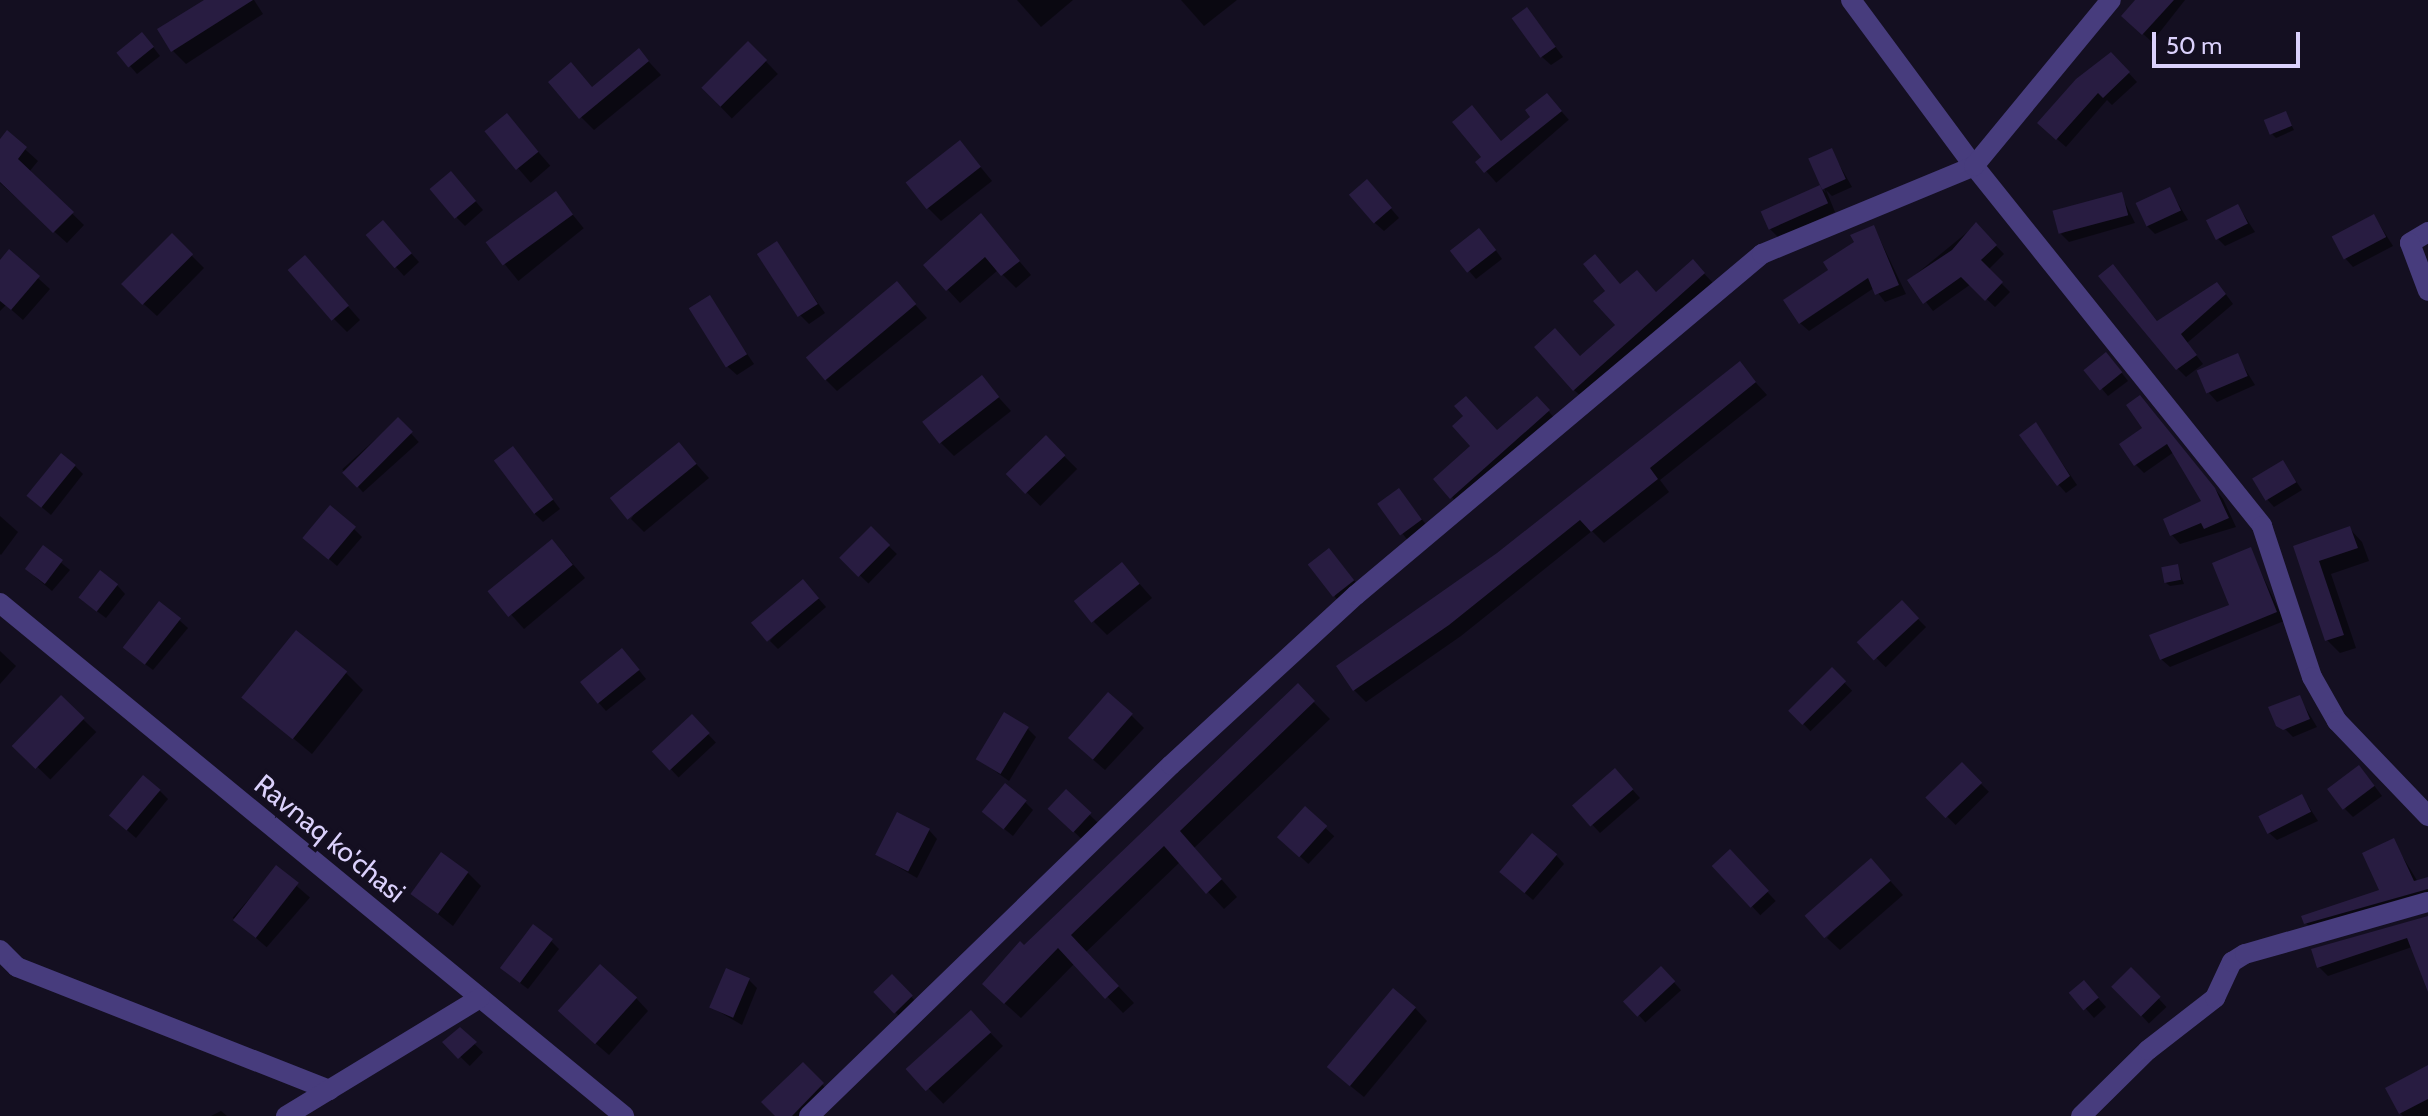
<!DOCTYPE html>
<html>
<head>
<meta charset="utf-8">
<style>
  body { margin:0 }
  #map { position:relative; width:2428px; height:1116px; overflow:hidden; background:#140f21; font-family:Cabin,sans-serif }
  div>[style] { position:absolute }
  .shadow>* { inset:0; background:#0007; transform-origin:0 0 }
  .building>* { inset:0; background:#281c41; transform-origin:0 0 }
  .minor>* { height:20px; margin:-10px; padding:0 10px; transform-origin:10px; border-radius:10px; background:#473c7d }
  span { translate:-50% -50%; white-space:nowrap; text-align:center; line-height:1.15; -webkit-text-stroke:8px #140f21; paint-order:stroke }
  .street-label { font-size:28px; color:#dbd1fc }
  .scale { position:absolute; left:2152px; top:32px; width:148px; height:36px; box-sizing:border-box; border:4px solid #dbd1fc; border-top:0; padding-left:10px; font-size:24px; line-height:28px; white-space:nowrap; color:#dbd1fc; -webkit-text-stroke:6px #140f21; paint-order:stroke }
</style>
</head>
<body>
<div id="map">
  <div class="shadow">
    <div style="clip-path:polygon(208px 0,254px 0,263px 14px,186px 64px,173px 51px)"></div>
    <div style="clip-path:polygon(1017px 0,1073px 0,1041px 27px)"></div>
    <div style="clip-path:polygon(1181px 0,1237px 0,1204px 26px)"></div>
    <div style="clip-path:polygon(2137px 0,2185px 0,2152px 42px,2132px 24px)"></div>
    <div style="clip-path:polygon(1527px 9px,1563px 57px,1551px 65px,1542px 57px)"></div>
    <div style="clip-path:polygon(150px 43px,160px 56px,137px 74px,118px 52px)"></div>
    <div style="left:748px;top:43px;width:43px;height:64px;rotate:46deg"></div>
    <div style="clip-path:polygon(639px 51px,661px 75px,594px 130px,581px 117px)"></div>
    <div style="clip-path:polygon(2111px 54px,2137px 82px,2112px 105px,2107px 100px,2066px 147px,2048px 131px)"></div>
    <div style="left:1555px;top:104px;width:21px;height:96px;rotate:49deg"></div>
    <div style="clip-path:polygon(2285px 113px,2294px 130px,2276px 138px,2272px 134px)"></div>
    <div style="left:507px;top:116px;width:66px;height:26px;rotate:49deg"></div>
    <div style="clip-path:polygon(7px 133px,38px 161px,29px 172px,84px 225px,67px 243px,0 183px,0 142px)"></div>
    <div style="clip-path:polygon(960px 142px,992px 181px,941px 221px,928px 208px)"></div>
    <div style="clip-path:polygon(1831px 150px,1852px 187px,1832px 196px,1826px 190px,1835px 212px,1779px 238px,1770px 229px,1820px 187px,1826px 193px,1811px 159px)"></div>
    <div style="clip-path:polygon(459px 182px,483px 210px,465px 226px,457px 218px)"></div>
    <div style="clip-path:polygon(1375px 190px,1399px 218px,1384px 231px,1375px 223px)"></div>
    <div style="clip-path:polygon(2170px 190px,2188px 220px,2155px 234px,2147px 226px)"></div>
    <div style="left:556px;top:194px;width:44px;height:84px;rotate:51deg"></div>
    <div style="clip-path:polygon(2121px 195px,2135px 223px,2069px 242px,2061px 234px)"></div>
    <div style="clip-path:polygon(2238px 206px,2255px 232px,2225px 246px,2217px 238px)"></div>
    <div style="clip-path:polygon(981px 216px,1031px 275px,1016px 288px,998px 270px,960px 303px,925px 265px)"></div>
    <div style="clip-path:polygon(2374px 216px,2393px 246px,2353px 267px,2345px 258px)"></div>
    <div style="clip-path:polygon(1976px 225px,2004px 254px,1988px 270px,2010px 292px,1995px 307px,1971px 284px,1933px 311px,1909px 280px)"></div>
    <div style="clip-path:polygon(1874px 227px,1906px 294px,1885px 302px,1874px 288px,1809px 331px,1800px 323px,1831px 271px)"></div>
    <div style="clip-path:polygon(391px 231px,419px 262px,404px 276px,368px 236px)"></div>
    <div style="clip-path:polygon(172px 236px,204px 268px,157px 316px,136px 297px)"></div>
    <div style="clip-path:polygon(1487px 238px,1502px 259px,1476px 279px,1452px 251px)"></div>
    <div style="clip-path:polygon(776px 244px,825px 313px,809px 324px,800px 315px)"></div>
    <div style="clip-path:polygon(9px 252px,50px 289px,23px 320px,6px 305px,0 311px,0 263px)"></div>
    <div style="clip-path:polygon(1693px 262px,1714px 284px,1584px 399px,1574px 390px,1580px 359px,1618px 326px,1608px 291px,1621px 286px,1657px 294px)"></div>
    <div style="clip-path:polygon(2113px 266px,2158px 322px,2225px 293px,2233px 304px,2187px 343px,2203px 364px,2186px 377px,2178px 369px,2101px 276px)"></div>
    <div style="clip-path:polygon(317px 271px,360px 320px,347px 332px,334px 319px)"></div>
    <div style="clip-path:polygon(897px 284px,927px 318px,837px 391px,824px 378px)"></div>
    <div style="clip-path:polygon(709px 298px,754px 364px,737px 375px,728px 367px)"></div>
    <div style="clip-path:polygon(2237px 356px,2255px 385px,2217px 402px,2209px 393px)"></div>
    <div style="clip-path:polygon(2114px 363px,2128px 381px,2108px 396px,2086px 370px)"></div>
    <div style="clip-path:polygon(1739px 364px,1767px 395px,1660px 480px,1669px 492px,1604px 543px,1592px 531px,1461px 636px,1366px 702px,1354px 690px,1499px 555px)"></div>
    <div style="clip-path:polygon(981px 378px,1011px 411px,954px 456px,941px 443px)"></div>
    <div style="clip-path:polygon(2148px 405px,2223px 499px,2236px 527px,2180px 544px,2172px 535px,2165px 520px,2204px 502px,2174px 452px,2144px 473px,2136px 465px)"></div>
    <div style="clip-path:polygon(1545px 407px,1556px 420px,1460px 506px,1436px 479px,1498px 433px)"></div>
    <div style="left:398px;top:419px;width:31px;height:75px;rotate:48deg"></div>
    <div style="clip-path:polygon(2036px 425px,2077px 485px,2066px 493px,2058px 484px)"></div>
    <div style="left:1046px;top:438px;width:44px;height:52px;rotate:45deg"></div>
    <div style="clip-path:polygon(679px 445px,709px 478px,644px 532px,631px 519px)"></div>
    <div style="clip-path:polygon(521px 457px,560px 509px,543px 522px,535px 514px)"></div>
    <div style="clip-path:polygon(2283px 462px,2302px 490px,2274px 507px,2266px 498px)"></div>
    <div style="clip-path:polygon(75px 466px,83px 474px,51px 515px,38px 504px)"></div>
    <div style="left:1399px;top:490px;width:49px;height:24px;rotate:52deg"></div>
    <div style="clip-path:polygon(0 516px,18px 532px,1px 555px,0 554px)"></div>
    <div style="clip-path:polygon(354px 529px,362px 537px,337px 566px,313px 545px)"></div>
    <div style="left:871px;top:529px;width:36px;height:41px;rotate:44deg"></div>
    <div style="clip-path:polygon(2350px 529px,2362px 542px,2369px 561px,2331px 574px,2356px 648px,2340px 653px,2327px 640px,2295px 547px)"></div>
    <div style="clip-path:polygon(43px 548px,70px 570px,52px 591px,34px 576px)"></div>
    <div style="clip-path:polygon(2250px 549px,2284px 621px,2170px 667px,2161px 659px,2232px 607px)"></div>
    <div style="clip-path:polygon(565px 555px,585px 578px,524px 629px,491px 592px)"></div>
    <div style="clip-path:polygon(1337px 559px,1361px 589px,1343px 605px,1335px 597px)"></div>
    <div style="clip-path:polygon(1122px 564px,1152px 598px,1107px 635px,1094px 622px)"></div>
    <div style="clip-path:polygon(2177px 566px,2184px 584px,2170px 586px,2166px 583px)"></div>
    <div style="clip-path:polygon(117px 585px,125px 594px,106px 618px,90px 606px)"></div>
    <div style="clip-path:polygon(811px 590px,826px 607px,778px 649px,770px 641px)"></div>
    <div style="clip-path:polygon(160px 603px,188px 628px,153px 670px,133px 655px)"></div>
    <div style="left:1902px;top:603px;width:34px;height:57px;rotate:45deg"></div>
    <div style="clip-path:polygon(0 651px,16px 666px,0 684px)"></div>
    <div style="clip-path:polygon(630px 659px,646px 679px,606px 711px,598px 702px)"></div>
    <div style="left:1832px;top:670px;width:29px;height:58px;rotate:46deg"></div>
    <div style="clip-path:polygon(346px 673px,363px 690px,312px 754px,245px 698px)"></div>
    <div style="clip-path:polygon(1298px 686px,1330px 719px,1194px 848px,1237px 897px,1224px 909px,1180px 862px,1086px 952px,1134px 1003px,1123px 1013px,1075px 963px,1021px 1018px,1001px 1000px,1024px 948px)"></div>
    <div style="clip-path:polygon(2299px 697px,2317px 727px,2293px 737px,2284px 728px)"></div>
    <div style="left:61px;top:698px;width:49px;height:66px;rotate:44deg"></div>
    <div style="clip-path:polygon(1131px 715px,1144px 728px,1105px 770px,1082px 750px)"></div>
    <div style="left:692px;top:717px;width:35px;height:51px;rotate:47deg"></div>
    <div style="clip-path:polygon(1028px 729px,1036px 737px,1009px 781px,978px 759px)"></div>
    <div style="left:1962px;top:765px;width:38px;height:47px;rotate:45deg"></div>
    <div style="clip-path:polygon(2367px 776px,2382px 796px,2353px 817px,2345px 809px)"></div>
    <div style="clip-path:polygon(1623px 779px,1640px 798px,1600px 833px,1575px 806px)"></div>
    <div style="clip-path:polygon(160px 791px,168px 799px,136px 838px,120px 824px)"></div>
    <div style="left:1066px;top:792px;width:45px;height:23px;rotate:44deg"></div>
    <div style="clip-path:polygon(2302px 796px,2318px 821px,2277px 840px,2268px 832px)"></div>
    <div style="clip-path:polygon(1025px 802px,1033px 810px,1013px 836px,992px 819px)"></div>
    <div style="left:1305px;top:809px;width:40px;height:38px;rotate:43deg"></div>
    <div style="clip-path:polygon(929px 830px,937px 839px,917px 878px,878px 855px)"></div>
    <div style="clip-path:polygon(2393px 841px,2418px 882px,2428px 879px,2428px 901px,2315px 932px,2306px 923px,2381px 891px)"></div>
    <div style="left:1730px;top:852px;width:67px;height:21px;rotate:47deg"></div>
    <div style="clip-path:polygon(1556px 855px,1564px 864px,1533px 900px,1510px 880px)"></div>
    <div style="left:276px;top:868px;width:45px;height:66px;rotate:41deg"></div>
    <div style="clip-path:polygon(468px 873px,481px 886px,453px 926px,414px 895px)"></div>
    <div style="clip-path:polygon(1883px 873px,1903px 895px,1840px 950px,1827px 938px)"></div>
    <div style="clip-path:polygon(2428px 918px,2428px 987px,2412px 947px,2328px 976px,2319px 967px)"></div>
    <div style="clip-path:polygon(551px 941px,559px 949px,528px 989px,511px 976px)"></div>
    <div style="left:1661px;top:968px;width:30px;height:48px;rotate:48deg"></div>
    <div style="left:2131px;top:969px;width:52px;height:24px;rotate:47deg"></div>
    <div style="left:892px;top:977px;width:40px;height:22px;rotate:46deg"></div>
    <div style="clip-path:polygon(749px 980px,757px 988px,742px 1025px,711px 1007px)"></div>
    <div style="clip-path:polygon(2092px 991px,2106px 1007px,2094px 1018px,2072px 993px)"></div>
    <div style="clip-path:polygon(636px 998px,648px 1011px,609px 1055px,573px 1024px)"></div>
    <div style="clip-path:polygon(1415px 1008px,1427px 1021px,1364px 1097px,1343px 1080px)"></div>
    <div style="left:971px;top:1013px;width:46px;height:83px;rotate:46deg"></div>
    <div style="left:460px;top:1030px;width:32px;height:19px;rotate:44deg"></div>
    <div style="clip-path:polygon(803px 1065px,835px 1098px,817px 1116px,778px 1116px)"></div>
    <div style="clip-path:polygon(2428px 1067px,2428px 1116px,2403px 1116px,2400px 1113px)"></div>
    <div style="clip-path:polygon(221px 1111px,227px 1116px,211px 1116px)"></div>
  </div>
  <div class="building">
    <div style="clip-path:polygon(204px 0,253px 0,171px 52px,157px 29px)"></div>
    <div style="clip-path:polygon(2135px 0,2174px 0,2142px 35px,2121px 16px)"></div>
    <div style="left:1527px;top:7px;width:49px;height:19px;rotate:54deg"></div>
    <div style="left:142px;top:32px;width:19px;height:33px;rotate:51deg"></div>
    <div style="left:748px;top:41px;width:27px;height:66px;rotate:45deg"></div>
    <div style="clip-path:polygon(639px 48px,649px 61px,579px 119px,548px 82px,571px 62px,592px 87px)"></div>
    <div style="clip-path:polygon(2111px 52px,2130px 72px,2103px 98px,2098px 93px,2056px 140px,2037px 123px,2076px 79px)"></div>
    <div style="clip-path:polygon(1547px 93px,1562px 111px,1484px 173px,1475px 162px,1481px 157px,1452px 122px,1472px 105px,1501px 141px,1530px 117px,1525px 110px)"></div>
    <div style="left:2286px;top:111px;width:16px;height:24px;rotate:68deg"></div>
    <div style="left:507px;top:113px;width:50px;height:29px;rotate:51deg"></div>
    <div style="clip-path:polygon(7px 130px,27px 147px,18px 159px,74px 212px,53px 233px,0 182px,0 139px)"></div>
    <div style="left:960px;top:140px;width:34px;height:69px;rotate:52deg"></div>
    <div style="left:1832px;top:148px;width:34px;height:26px;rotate:66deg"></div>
    <div style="left:451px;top:171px;width:39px;height:28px;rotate:50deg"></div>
    <div style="left:1367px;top:179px;width:38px;height:24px;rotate:49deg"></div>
    <div style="left:1820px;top:185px;width:20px;height:65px;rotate:66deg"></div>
    <div style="left:2170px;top:187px;width:26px;height:38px;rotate:65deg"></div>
    <div style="left:556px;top:191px;width:29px;height:87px;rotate:54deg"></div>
    <div style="left:2122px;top:192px;width:24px;height:72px;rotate:75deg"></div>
    <div style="left:2238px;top:204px;width:22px;height:36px;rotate:63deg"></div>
    <div style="clip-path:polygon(981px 213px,1020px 261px,1001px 276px,985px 257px,946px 291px,923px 265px)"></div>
    <div style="left:2374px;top:214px;width:26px;height:48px;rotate:62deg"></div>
    <div style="left:383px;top:220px;width:44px;height:23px;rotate:49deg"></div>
    <div style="clip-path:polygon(1976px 222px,1997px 245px,1981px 260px,2003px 282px,1985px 301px,1961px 277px,1923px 304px,1907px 280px,1952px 250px)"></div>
    <div style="clip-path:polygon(1874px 225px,1899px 285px,1875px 295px,1868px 278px,1799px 324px,1783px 300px,1828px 270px,1823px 262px,1854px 242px,1850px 235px)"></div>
    <div style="left:1479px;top:228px;width:28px;height:37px;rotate:52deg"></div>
    <div style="left:172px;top:233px;width:30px;height:72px;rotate:45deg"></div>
    <div style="left:777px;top:241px;width:75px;height:24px;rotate:57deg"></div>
    <div style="clip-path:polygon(9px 249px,40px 276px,11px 310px,0 301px,0 260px)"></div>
    <div style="clip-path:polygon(1595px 254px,1620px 284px,1637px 270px,1656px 292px,1693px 259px,1705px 273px,1573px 391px,1534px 347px,1555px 328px,1580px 356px,1615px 325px,1593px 301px,1605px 291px,1583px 264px)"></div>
    <div style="left:305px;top:255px;width:67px;height:23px;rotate:49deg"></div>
    <div style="clip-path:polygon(2113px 264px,2157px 321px,2217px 282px,2226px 294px,2181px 334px,2197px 355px,2176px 370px,2098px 276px)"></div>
    <div style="left:897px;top:281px;width:30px;height:119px;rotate:50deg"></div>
    <div style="left:710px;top:295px;width:70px;height:25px;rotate:58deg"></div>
    <div style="left:2106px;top:352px;width:26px;height:29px;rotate:51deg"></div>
    <div style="left:2238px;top:353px;width:25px;height:45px;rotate:67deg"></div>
    <div style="clip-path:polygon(1740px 361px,1756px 382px,1650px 468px,1658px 479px,1591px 532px,1580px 520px,1449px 625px,1353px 691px,1336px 666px,1497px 553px)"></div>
    <div style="left:982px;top:375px;width:28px;height:76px;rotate:52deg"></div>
    <div style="clip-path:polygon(2140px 395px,2215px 488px,2229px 518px,2204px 529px,2201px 523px,2170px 536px,2163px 519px,2201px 501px,2167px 444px,2134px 466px,2119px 444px,2142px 428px,2126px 405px)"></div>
    <div style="clip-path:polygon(1466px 396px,1497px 430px,1537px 396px,1550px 410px,1450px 499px,1433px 479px,1470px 446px,1452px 426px,1463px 416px,1454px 406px)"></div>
    <div style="left:398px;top:417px;width:21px;height:79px;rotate:45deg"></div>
    <div style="clip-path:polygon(2036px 422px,2070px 476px,2057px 486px,2019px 435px)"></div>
    <div style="left:1046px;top:435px;width:28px;height:56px;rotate:46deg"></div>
    <div style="left:679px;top:442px;width:28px;height:89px;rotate:51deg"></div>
    <div style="left:513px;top:446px;width:67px;height:24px;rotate:53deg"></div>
    <div style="left:61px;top:453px;width:19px;height:55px;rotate:39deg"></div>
    <div style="left:2283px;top:460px;width:26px;height:36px;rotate:59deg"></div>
    <div style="left:1399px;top:488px;width:39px;height:27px;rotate:54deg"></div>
    <div style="left:330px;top:505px;width:34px;height:43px;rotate:40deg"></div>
    <div style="left:871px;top:526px;width:27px;height:45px;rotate:45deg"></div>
    <div style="clip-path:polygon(2350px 526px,2358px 548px,2319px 561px,2344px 635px,2325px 641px,2293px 546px)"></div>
    <div style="left:552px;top:539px;width:33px;height:83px;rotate:51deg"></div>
    <div style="left:43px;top:545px;width:25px;height:30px;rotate:37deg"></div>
    <div style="clip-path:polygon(2251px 547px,2277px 612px,2160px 660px,2149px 635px,2229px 605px,2212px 563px)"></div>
    <div style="left:1329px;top:548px;width:41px;height:27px;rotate:52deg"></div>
    <div style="left:1122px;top:562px;width:28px;height:62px;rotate:51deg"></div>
    <div style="left:2178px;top:564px;width:16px;height:17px;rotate:79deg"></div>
    <div style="left:100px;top:570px;width:23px;height:35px;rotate:38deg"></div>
    <div style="left:803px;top:579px;width:25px;height:68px;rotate:50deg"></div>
    <div style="left:1902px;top:600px;width:25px;height:62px;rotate:47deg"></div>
    <div style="left:159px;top:601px;width:28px;height:59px;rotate:38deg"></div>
    <div style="left:296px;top:630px;width:66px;height:87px;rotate:39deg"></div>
    <div style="left:622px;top:648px;width:28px;height:54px;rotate:51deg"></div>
    <div style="left:1832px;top:667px;width:20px;height:62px;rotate:45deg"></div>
    <div style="clip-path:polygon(1298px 683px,1315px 701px,1180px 831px,1222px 879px,1206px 894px,1164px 846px,1071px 935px,1119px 986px,1105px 999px,1058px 948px,1004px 1004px,982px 984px,1020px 941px,1024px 945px)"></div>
    <div style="left:1108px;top:692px;width:33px;height:61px;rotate:41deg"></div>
    <div style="left:61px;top:695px;width:33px;height:71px;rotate:44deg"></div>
    <div style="clip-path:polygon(2300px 695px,2310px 719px,2283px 730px,2276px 726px,2268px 707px)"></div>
    <div style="left:1004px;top:712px;width:29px;height:55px;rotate:31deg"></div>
    <div style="left:692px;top:714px;width:26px;height:55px;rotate:47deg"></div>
    <div style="left:1962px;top:762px;width:29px;height:51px;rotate:46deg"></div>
    <div style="left:2359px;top:765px;width:26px;height:40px;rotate:53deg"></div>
    <div style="left:1615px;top:768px;width:28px;height:57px;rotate:49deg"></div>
    <div style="left:143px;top:775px;width:23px;height:53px;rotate:40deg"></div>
    <div style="left:1005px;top:783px;width:28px;height:37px;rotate:39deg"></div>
    <div style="left:1066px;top:789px;width:35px;height:27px;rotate:43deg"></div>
    <div style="left:2302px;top:794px;width:20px;height:49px;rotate:63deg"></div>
    <div style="left:1305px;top:806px;width:30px;height:42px;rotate:42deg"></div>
    <div style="left:897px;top:812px;width:37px;height:48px;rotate:27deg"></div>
    <div style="left:1532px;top:833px;width:33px;height:51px;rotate:40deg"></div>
    <div style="clip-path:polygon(2394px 838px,2414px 881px,2428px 877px,2428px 889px,2304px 924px,2301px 916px,2379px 890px,2362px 853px)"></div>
    <div style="left:1730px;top:849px;width:57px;height:25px;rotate:47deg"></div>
    <div style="left:441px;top:852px;width:34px;height:52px;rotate:36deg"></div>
    <div style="left:1871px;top:858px;width:30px;height:88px;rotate:49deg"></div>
    <div style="left:276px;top:865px;width:29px;height:70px;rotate:38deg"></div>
    <div style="clip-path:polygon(2428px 916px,2428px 992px,2407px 938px,2317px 968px,2311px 949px)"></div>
    <div style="left:533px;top:924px;width:25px;height:55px;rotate:37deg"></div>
    <div style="left:600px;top:964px;width:50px;height:63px;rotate:42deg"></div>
    <div style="left:1661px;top:966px;width:21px;height:52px;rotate:47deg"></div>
    <div style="left:2131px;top:967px;width:42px;height:28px;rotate:45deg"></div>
    <div style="left:726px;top:968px;width:26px;height:43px;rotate:23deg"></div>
    <div style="left:892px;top:974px;width:30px;height:26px;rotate:46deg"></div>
    <div style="left:2084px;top:980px;width:23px;height:20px;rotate:50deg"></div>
    <div style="left:1393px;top:988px;width:30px;height:103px;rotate:40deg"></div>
    <div style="left:971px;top:1010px;width:30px;height:88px;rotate:48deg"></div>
    <div style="clip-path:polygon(460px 1027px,477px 1042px,458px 1059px,442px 1042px)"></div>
    <div style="clip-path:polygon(803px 1062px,824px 1083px,792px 1116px,775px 1116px,761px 1102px)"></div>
    <div style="clip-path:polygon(2428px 1065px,2428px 1099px,2399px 1114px,2385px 1088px)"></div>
  </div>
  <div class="minor">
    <div style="left:1851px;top:0;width:207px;rotate:53.5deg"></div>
    <div style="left:1974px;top:166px;width:461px;rotate:51.3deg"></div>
    <div style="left:2262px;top:526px;width:159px;rotate:71.7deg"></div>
    <div style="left:2312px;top:677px;width:51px;rotate:60.4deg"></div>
    <div style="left:2337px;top:721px;width:132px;rotate:46.2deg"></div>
    <div style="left:2428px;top:232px;width:21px;rotate:149deg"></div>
    <div style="left:2410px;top:243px;width:51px;rotate:69.4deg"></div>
    <div style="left:0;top:603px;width:808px;rotate:39.42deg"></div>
    <div style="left:0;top:950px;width:24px;rotate:45deg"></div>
    <div style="left:17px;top:967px;width:336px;rotate:21.5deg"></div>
    <div style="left:286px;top:1116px;width:227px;rotate:-31.3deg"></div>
    <div style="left:809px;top:1116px;width:504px;rotate:-44.12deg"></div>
    <div style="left:1171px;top:765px;width:251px;rotate:-42.6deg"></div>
    <div style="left:1356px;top:595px;width:530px;rotate:-40.03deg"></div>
    <div style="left:1762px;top:254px;width:230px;rotate:-22.5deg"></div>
    <div style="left:1974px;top:166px;width:215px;rotate:-50.5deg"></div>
    <div style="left:2081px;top:1116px;width:94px;rotate:-44.6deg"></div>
    <div style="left:2148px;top:1050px;width:85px;rotate:-37.8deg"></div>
    <div style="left:2215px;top:998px;width:40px;rotate:-65deg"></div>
    <div style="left:2232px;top:962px;width:15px;rotate:-32deg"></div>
    <div style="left:2245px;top:954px;width:190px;rotate:-15.9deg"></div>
  </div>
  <div class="street-label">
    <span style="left:330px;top:838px;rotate:39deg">Ravnaq ko'chasi</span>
  </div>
  <div class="scale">50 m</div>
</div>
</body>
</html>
